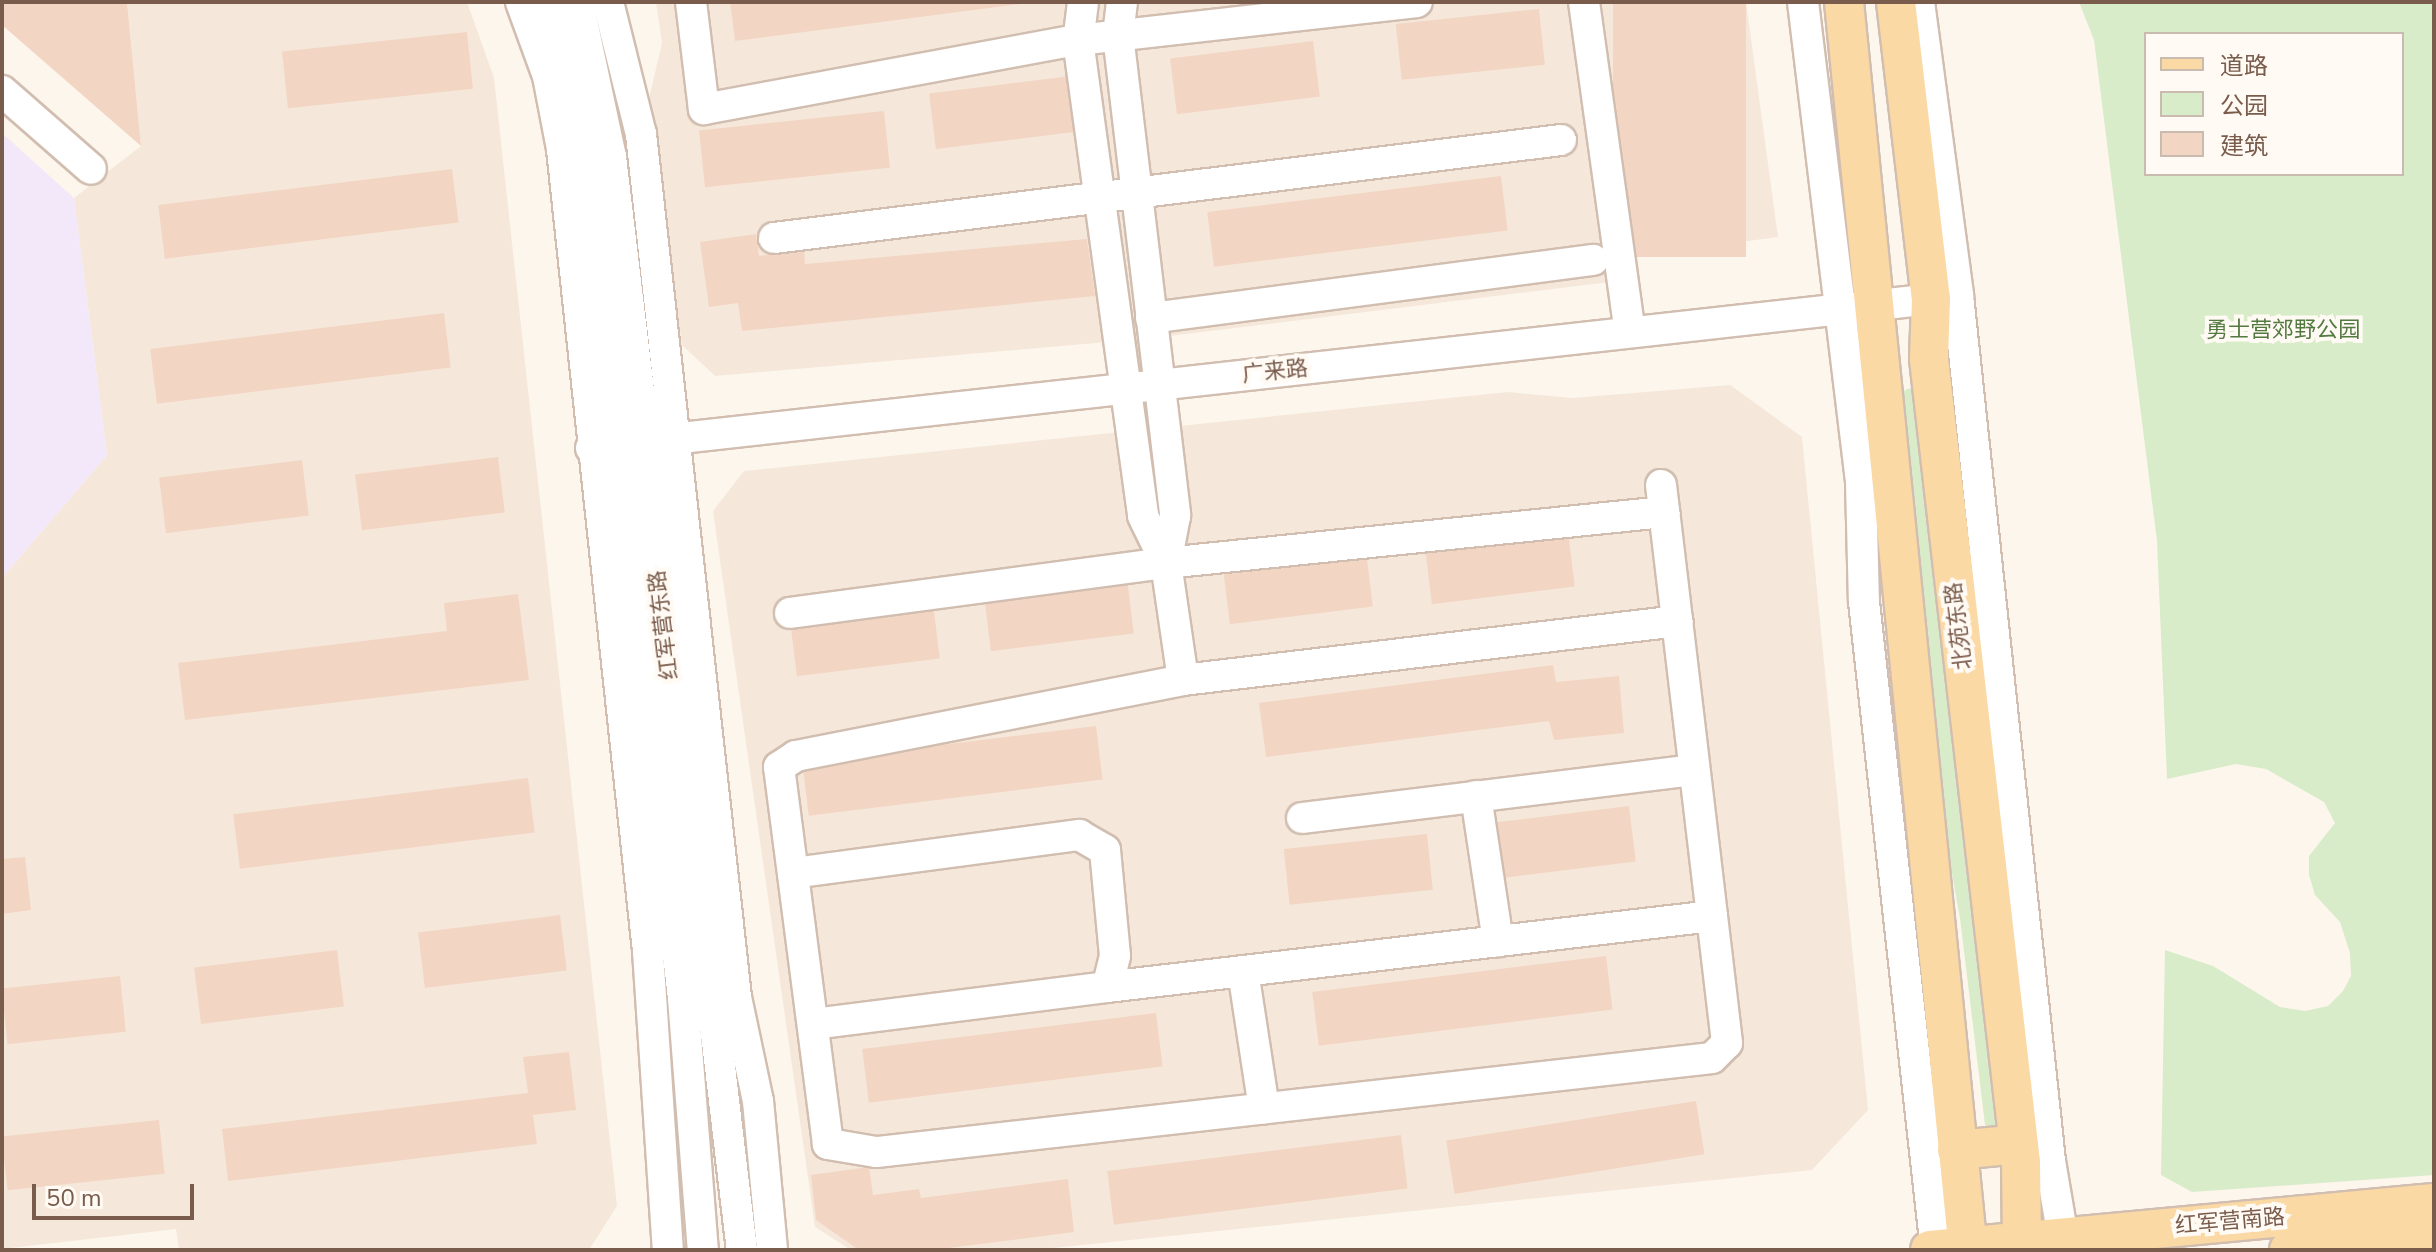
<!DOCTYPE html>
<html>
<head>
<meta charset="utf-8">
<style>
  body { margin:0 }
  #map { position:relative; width:2436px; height:1252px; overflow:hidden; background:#fdf6ec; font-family:"Nunito Sans","Noto Sans SC",sans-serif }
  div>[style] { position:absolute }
  .residential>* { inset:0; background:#f5e8da }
  .education>* { inset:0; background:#f3e8fa }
  .green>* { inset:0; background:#d8ecc9 }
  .building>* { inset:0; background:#f3d5c3; transform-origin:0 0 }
  .roads { filter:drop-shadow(2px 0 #d1beb0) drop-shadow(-2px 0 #d1beb0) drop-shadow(0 2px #d1beb0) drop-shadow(0 -2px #d1beb0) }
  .minor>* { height:30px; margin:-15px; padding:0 15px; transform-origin:15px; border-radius:15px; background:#fff }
  .major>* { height:38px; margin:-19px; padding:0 19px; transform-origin:19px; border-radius:19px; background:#fbd9a5 }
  span { translate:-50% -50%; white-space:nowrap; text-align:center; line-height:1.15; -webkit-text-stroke:8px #fffaf3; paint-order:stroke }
  .park-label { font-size:22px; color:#537a41 }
  .street-label { font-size:22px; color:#7a5c4d }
  .frame { position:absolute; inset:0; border:4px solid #7a5c4d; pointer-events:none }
  .legend { position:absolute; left:2144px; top:32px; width:260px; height:144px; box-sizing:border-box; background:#fffaf3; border:2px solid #cabbb1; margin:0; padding:10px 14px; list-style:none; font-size:24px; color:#7a5c4d }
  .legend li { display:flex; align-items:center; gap:16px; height:40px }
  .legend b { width:40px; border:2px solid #cabbb1 }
  .scale { position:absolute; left:32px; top:1184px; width:162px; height:36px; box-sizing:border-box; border:4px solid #7a5c4d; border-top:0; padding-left:10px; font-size:24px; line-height:28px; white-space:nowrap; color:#7a5c4d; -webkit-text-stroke:6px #fffaf3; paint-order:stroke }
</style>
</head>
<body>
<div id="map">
  <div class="residential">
    <div style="clip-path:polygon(127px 2px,467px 2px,494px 78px,617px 1206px,589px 1250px,179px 1250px,176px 1229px,2px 1249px,2px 578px,107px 455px,74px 198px,141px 146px)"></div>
    <div style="clip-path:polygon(656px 2px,1746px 2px,1778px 237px,1637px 256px,1640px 277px,1601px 283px,1153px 338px,715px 376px,682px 345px,647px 107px,662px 43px)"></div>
    <div style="clip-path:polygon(1730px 385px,1802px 437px,1868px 1110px,1812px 1170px,1033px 1250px,851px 1250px,815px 1227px,713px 511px,744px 471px,1508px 392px,1573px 398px)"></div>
  </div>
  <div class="education">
    <div style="clip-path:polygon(2px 133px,74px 198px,107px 455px,2px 578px)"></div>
  </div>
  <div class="green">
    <div style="clip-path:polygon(evenodd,2079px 2px,2434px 2px,2434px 1175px,2192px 1192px,2161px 1175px,2165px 950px,2213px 966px,2280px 1007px,2305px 1011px,2328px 1006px,2343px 991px,2351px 976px,2350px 953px,2340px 922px,2315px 895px,2309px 875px,2309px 856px,2335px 823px,2324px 802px,2266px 769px,2236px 764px,2167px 779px,2157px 541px,2094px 40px,2079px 2px,2146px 34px,2402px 34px,2402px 174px,2146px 174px,2146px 34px)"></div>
    <div style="clip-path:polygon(1910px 388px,1914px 390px,2006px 1124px,1986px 1133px,1960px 918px,1942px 820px,1901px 392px)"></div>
  </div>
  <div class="building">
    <div style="clip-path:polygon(2px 2px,127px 2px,141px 146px,2px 25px)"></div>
    <div style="clip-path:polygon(730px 2px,1020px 2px,1020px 4px,735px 41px)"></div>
    <div style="left:1613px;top:2px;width:133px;height:255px"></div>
    <div style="left:1539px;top:9px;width:56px;height:144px;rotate:84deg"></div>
    <div style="left:467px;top:32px;width:57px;height:186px;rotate:84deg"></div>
    <div style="left:1313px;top:41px;width:56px;height:144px;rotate:83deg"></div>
    <div style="left:1071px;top:76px;width:56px;height:143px;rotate:83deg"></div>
    <div style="left:884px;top:111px;width:57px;height:186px;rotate:84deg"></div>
    <div style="left:452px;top:169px;width:54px;height:296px;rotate:83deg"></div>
    <div style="left:1501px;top:176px;width:55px;height:296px;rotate:83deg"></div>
    <div style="clip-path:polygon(756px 234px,759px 256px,804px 250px,805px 264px,1087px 239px,1095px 296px,742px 331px,738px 303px,709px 307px,700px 242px)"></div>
    <div style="left:444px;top:313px;width:55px;height:296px;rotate:83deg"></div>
    <div style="left:498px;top:457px;width:56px;height:144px;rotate:83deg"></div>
    <div style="left:302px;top:460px;width:56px;height:144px;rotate:83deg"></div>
    <div style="left:1568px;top:531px;width:56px;height:144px;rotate:83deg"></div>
    <div style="left:1366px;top:551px;width:56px;height:144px;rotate:83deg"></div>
    <div style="left:1127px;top:578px;width:56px;height:144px;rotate:83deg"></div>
    <div style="clip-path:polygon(518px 594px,529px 680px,185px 720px,178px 663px,447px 631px,444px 603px)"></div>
    <div style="left:933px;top:603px;width:56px;height:144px;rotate:83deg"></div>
    <div style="clip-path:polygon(1553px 665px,1556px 682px,1619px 676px,1624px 733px,1554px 740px,1549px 721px,1266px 757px,1259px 703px)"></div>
    <div style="left:1096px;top:726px;width:54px;height:296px;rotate:83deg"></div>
    <div style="left:528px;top:778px;width:55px;height:297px;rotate:83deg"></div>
    <div style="left:1629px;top:806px;width:56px;height:144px;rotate:83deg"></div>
    <div style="left:1427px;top:834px;width:56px;height:144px;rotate:84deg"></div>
    <div style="clip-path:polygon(25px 857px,31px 910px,2px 914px,2px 859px)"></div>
    <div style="left:560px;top:915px;width:56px;height:143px;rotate:83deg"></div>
    <div style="left:337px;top:950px;width:57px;height:144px;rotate:83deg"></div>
    <div style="left:1606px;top:956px;width:54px;height:296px;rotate:83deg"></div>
    <div style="left:120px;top:976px;width:56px;height:119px;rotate:84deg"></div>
    <div style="left:1156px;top:1013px;width:54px;height:296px;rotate:83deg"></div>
    <div style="clip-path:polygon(569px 1052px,576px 1110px,533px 1115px,537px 1144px,228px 1181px,222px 1129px,528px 1093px,523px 1057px)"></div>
    <div style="left:1696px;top:1101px;width:54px;height:253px;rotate:81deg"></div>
    <div style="left:159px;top:1120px;width:54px;height:158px;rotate:84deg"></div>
    <div style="left:1401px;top:1135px;width:54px;height:296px;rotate:83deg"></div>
    <div style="clip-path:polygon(869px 1167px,873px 1195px,919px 1189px,921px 1198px,1068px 1179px,1074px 1232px,933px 1250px,859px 1250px,816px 1220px,811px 1175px)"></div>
  </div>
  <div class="roads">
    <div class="minor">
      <div style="left:521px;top:2px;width:79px;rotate:70deg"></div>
      <div style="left:548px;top:76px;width:74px;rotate:79.1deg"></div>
      <div style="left:562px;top:149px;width:807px;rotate:83.88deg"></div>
      <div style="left:648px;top:951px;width:300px;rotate:86.2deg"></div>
      <div style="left:552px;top:2px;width:141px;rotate:76.1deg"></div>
      <div style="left:586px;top:139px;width:864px;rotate:83.56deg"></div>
      <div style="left:683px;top:998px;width:253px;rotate:85.5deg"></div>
      <div style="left:578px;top:2px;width:158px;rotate:78deg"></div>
      <div style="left:611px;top:157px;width:1101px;rotate:83.17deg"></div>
      <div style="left:608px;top:2px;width:136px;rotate:76deg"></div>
      <div style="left:641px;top:134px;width:868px;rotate:83.72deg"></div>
      <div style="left:736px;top:997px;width:106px;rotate:78.1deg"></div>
      <div style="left:758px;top:1101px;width:150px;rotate:84.6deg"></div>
      <div style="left:691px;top:2px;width:108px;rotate:83.1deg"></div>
      <div style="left:704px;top:109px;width:380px;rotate:-10.5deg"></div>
      <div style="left:1078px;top:40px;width:341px;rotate:-6.4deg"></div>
      <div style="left:1083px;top:2px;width:38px;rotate:97deg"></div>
      <div style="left:1078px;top:40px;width:480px;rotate:82.2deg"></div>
      <div style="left:1143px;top:516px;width:52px;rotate:63.9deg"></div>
      <div style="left:1166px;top:563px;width:118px;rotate:81.7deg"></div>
      <div style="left:1122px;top:2px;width:33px;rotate:97deg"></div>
      <div style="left:1118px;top:35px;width:484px;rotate:83.2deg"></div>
      <div style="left:1175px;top:516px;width:48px;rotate:100.8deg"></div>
      <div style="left:1584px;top:2px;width:333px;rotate:82.1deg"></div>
      <div style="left:1803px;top:2px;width:483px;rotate:83.1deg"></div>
      <div style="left:1861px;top:482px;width:120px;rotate:88.6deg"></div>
      <div style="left:1864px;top:602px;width:652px;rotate:83.66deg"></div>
      <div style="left:1919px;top:2px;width:297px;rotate:82.4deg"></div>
      <div style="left:1958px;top:296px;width:870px;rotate:83.93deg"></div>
      <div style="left:2050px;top:1161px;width:90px;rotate:80.4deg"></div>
      <div style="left:2px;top:91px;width:118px;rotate:41.2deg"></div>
      <div style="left:774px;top:238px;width:793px;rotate:-7.1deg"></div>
      <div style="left:1151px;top:318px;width:446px;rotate:-7.5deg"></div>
      <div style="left:591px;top:448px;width:1375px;rotate:-6.34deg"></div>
      <div style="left:1661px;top:485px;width:562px;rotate:83.25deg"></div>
      <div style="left:1727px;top:1043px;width:21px;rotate:135deg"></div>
      <div style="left:1712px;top:1058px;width:841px;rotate:173.58deg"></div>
      <div style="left:876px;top:1152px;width:49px;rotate:-170.5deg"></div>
      <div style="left:828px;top:1144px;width:380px;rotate:-97.4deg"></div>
      <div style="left:779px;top:767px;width:20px;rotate:-33deg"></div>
      <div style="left:796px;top:756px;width:394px;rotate:-11.1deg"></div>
      <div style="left:1183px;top:680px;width:498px;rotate:-6.8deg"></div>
      <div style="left:790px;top:613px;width:379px;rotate:-7.6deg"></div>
      <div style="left:1166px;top:563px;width:501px;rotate:-5.85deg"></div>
      <div style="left:1476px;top:796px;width:147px;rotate:81.4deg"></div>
      <div style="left:1302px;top:818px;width:395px;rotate:-7deg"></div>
      <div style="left:793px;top:873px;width:289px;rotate:-7.6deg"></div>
      <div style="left:1079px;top:835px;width:30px;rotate:30deg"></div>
      <div style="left:1105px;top:850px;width:106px;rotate:84.6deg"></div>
      <div style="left:1115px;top:956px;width:32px;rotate:104deg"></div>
      <div style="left:1107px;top:987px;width:296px;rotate:172.8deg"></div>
      <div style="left:1243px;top:971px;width:139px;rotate:81.3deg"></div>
      <div style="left:1107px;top:987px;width:609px;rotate:-6.69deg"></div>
    </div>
    <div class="major">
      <div style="left:1844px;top:2px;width:1254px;rotate:84.33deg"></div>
      <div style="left:1896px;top:2px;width:299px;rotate:83.3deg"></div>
      <div style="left:1931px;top:299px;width:60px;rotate:91.9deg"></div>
      <div style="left:1929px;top:359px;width:809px;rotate:83.47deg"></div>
      <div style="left:2021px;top:1163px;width:87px;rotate:89.3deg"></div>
      <div style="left:1957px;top:1150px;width:62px;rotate:-5.5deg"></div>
      <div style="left:1930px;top:1250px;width:506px;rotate:-5.33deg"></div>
      <div style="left:2289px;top:1250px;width:146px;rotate:-6.3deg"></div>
    </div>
  </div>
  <div class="park-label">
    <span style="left:2283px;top:331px">勇士营郊野公园</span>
  </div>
  <div class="street-label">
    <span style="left:1275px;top:372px;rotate:-6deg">广来路</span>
    <span style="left:664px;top:625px;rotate:-97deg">红军营东路</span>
    <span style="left:1959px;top:626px;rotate:-97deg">北苑东路</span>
    <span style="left:2230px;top:1222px;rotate:-5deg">红军营南路</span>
  </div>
  <div class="frame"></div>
  <ul class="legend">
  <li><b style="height:10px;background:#fbd9a5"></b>道路</li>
  <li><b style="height:22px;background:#d8ecc9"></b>公园</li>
  <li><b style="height:22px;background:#f3d5c3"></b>建筑</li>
  </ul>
  <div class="scale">50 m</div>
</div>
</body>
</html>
